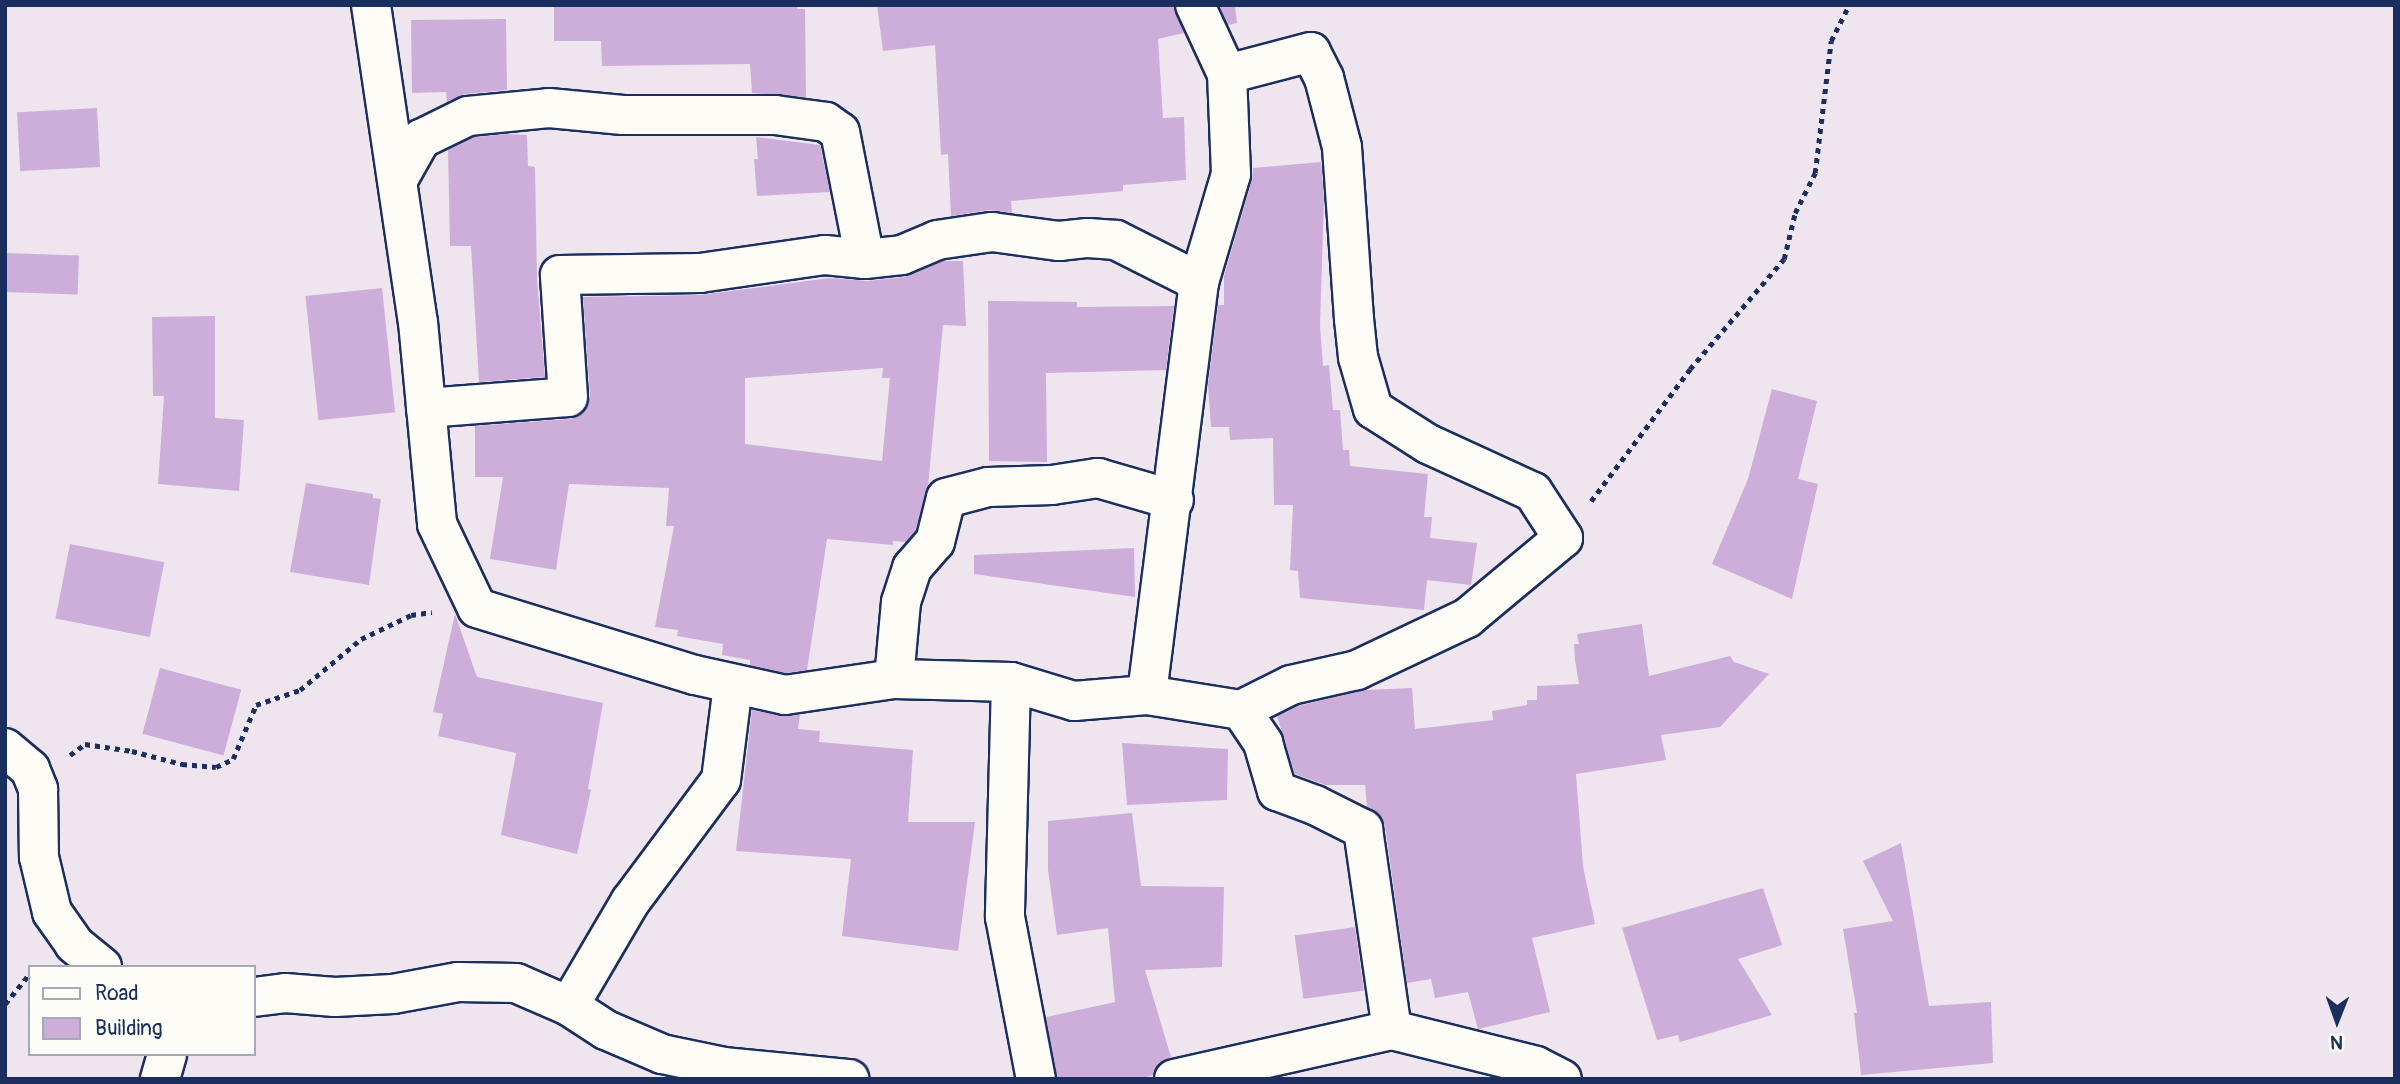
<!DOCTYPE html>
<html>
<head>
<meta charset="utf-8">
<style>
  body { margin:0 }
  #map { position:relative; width:2400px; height:1084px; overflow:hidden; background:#efe5ee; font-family:Pangolin,sans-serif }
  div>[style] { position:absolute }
  .building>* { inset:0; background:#cdaeda; transform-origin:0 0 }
  .path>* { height:4.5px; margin-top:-2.25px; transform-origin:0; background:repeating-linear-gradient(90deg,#1b2f5e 0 5px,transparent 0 10px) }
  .roads { filter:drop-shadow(2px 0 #1b2f5e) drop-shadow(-2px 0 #1b2f5e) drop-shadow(0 2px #1b2f5e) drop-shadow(0 -2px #1b2f5e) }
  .minor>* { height:38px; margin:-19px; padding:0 19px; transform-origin:19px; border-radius:19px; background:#fdfcf7 }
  span { translate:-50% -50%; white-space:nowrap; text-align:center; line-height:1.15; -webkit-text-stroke:5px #fdfcf7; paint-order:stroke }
  .frame { position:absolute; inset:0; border:7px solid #1b2f5e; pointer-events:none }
  .legend { position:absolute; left:28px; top:965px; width:228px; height:91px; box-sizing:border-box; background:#fdfcf7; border:2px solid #a3aaba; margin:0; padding:9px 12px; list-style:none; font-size:21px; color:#1b2f5e }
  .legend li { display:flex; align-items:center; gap:14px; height:35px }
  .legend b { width:35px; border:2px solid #a3aaba }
  .north { position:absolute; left:2302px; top:986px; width:70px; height:70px; -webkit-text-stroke:5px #fdfcf7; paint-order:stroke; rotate:181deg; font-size:19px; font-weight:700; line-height:28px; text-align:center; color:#1b2f5e }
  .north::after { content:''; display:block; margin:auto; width:24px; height:32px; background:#1b2f5e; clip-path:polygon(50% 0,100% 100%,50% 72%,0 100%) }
</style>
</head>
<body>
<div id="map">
  <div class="building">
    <div style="clip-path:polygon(554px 5px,797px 5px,797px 9px,805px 9px,806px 97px,752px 93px,750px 64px,602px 66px,601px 41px,554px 41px)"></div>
    <div style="clip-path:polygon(877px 5px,1173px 5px,1184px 33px,1158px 39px,1163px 118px,1184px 117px,1186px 180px,1123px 185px,1123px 191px,1011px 201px,1012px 213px,989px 210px,951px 216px,948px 154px,941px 155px,935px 45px,883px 51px)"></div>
    <div style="clip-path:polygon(1219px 5px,1235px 5px,1237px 23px,1228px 25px)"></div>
    <div style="clip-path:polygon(506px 19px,507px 90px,465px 94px,447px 102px,446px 92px,412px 93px,411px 20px)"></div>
    <div style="left:97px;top:108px;width:59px;height:80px;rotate:87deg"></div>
    <div style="clip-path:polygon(508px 134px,527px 135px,528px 166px,535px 167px,537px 279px,545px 377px,479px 382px,471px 246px,450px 246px,448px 150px,474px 137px)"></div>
    <div style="clip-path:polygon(756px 137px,820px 145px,830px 192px,757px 196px,754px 159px,758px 159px)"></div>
    <div style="clip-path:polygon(1321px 162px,1324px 199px,1320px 325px,1323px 366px,1329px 365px,1333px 410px,1340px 410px,1343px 450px,1349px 450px,1350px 466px,1428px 474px,1424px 517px,1432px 517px,1430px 538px,1477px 543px,1471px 585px,1427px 580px,1424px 610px,1300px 598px,1298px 571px,1290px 570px,1293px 505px,1274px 505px,1273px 438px,1230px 440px,1229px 427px,1211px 427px,1208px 385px,1218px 305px,1224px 305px,1224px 276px,1252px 180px,1253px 168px)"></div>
    <div style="left:5px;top:253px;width:74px;height:39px;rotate:2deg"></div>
    <div style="clip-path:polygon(evenodd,943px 261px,963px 261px,966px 326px,943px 325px,928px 487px,915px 532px,906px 542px,893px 541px,893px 545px,827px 539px,807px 670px,786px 673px,750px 665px,750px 660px,722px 655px,723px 644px,677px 636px,678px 630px,655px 627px,674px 526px,666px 526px,669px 488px,569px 484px,556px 570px,490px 559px,503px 477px,475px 477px,475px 426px,570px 419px,580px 415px,587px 407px,590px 396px,583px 297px,700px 295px,830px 278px,867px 281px,905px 277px,943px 261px,883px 368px,882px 378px,890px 378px,882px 461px,745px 444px,745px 378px,883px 368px)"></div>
    <div style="left:382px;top:288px;width:125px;height:77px;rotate:84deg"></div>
    <div style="clip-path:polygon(988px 301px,1077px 302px,1077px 307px,1174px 306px,1166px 370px,1046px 373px,1047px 462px,989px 461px)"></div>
    <div style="clip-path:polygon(215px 316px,215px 418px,244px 420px,239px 491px,158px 484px,164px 396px,153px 396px,152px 317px)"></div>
    <div style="clip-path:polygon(1772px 389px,1817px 401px,1798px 479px,1818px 484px,1792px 599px,1712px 564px,1748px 479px)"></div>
    <div style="clip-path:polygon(306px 483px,373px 494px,373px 498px,381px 499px,369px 585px,290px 572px)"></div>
    <div style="left:70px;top:544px;width:96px;height:76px;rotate:11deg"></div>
    <div style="clip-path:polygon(1134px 548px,1135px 597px,974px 574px,974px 555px)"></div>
    <div style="clip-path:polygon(455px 614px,477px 677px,603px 703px,588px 789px,591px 790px,577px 854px,501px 835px,516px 753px,438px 736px,443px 714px,433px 712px)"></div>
    <div style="clip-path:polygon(1642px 624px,1649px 676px,1730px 656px,1734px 662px,1769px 674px,1720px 727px,1661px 735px,1666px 760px,1576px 774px,1583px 866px,1595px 924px,1532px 938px,1550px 1012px,1478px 1029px,1468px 992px,1435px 998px,1431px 979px,1407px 983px,1385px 826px,1380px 816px,1367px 807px,1365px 785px,1325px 785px,1295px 774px,1277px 716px,1298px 706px,1365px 690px,1412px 688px,1415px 729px,1493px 720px,1492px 711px,1527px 705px,1527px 700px,1537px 700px,1537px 686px,1579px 684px,1575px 660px,1574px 644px,1579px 644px,1577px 634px)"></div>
    <div style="left:160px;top:668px;width:84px;height:68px;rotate:15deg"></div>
    <div style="clip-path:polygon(752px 710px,781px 716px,800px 715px,798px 729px,820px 731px,819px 742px,913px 750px,908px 822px,975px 822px,958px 951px,842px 936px,851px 859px,736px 851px)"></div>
    <div style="clip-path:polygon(1122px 743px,1228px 749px,1227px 800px,1127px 805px)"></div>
    <div style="clip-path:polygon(1132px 813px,1141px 886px,1224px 887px,1222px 967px,1145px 970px,1171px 1057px,1159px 1063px,1153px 1075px,1138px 1079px,1057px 1079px,1046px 1017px,1115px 1002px,1108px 928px,1057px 935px,1048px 870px,1048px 821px)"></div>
    <div style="clip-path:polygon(1901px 843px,1929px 1006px,1991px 1002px,1993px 1063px,1861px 1075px,1854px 1013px,1857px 1013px,1843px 929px,1893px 921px,1863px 861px)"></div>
    <div style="clip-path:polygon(1763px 888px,1782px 945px,1738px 959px,1772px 1015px,1680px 1042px,1678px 1035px,1657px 1040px,1622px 928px)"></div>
    <div style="left:1355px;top:927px;width:64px;height:61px;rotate:82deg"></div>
  </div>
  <div class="path">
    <div style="left:1591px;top:501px;width:165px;rotate:-53.1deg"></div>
    <div style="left:1690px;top:369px;width:145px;rotate:-49.5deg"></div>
    <div style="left:1784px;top:259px;width:47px;rotate:-76.6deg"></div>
    <div style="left:1795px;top:213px;width:45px;rotate:-63.4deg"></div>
    <div style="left:1815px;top:173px;width:133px;rotate:-83.1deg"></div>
    <div style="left:1831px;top:41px;width:40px;rotate:-63.4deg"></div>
    <div style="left:70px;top:755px;width:19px;rotate:-36deg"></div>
    <div style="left:85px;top:744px;width:48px;rotate:8.5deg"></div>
    <div style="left:132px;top:751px;width:52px;rotate:14.6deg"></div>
    <div style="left:182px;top:764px;width:34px;rotate:5deg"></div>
    <div style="left:216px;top:767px;width:19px;rotate:-25deg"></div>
    <div style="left:233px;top:759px;width:59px;rotate:-66.9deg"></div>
    <div style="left:256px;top:705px;width:46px;rotate:-18.8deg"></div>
    <div style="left:300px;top:690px;width:80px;rotate:-39.9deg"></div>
    <div style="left:361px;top:639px;width:55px;rotate:-25.6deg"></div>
    <div style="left:411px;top:615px;width:21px;rotate:-8deg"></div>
    <div style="left:5px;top:1004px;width:40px;rotate:-51deg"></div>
  </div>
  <div class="roads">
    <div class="minor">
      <div style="left:371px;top:5px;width:320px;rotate:81.6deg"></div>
      <div style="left:418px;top:322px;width:203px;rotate:84.6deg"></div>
      <div style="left:437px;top:524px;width:93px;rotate:64.5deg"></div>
      <div style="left:477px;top:608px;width:228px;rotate:17.1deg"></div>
      <div style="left:695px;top:675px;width:92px;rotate:12.5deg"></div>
      <div style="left:785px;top:695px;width:110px;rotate:-8.4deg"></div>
      <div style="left:894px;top:679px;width:117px;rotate:1.5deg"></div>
      <div style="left:1011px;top:682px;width:66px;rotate:16.8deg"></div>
      <div style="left:1074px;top:701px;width:73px;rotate:-4.7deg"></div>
      <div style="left:1147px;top:695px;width:95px;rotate:9.1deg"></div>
      <div style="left:1241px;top:710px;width:56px;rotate:-26.6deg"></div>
      <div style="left:1291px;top:685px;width:68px;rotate:-12.8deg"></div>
      <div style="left:1357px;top:670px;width:122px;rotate:-25.3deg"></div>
      <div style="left:1467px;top:618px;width:125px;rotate:-39.8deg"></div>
      <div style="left:1563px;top:538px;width:55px;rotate:-123.1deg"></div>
      <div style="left:1533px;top:492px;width:115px;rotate:-155.4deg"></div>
      <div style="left:1428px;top:444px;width:65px;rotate:-147.5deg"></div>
      <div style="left:1373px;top:409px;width:54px;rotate:-106.1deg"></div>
      <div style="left:1358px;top:357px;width:38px;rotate:-96deg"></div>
      <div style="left:1354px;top:319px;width:172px;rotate:-94deg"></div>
      <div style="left:1342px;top:147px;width:71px;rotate:-104.6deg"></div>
      <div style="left:1324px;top:78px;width:29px;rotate:-117deg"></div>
      <div style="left:1311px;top:52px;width:87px;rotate:165.3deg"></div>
      <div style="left:1195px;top:5px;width:76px;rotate:65.1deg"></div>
      <div style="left:1227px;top:74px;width:100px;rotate:87.7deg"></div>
      <div style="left:1231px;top:174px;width:113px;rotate:106.5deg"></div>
      <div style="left:399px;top:178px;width:45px;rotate:-60.6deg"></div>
      <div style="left:421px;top:139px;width:52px;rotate:-26.1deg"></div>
      <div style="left:468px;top:116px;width:81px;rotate:-5.6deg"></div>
      <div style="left:549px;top:108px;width:74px;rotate:5.4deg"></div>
      <div style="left:623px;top:115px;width:152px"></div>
      <div style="left:775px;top:115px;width:51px;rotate:7.8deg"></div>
      <div style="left:826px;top:122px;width:17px;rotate:36deg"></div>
      <div style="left:840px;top:132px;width:129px;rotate:78.9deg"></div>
      <div style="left:865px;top:259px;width:37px;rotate:-6deg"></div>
      <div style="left:902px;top:255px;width:38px;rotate:-23deg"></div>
      <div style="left:937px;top:240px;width:56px;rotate:-8.3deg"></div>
      <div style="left:992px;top:232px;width:68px;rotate:7.7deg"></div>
      <div style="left:1059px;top:241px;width:29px;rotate:-6deg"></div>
      <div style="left:1088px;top:238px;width:28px;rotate:4deg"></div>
      <div style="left:1116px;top:240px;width:93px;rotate:26.8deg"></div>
      <div style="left:1199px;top:282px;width:416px;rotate:97.2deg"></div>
      <div style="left:426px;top:408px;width:142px;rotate:-4.4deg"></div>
      <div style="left:568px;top:397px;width:122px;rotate:-93.8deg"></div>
      <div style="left:560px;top:275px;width:140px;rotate:-0.8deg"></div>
      <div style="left:700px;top:273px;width:126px;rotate:-8.2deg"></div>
      <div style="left:825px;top:255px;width:40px;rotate:5.7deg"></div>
      <div style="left:894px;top:679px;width:77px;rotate:-84.8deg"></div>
      <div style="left:901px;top:602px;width:36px;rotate:-72deg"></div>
      <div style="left:912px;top:568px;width:35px;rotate:-49deg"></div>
      <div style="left:935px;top:542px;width:45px;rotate:-76deg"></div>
      <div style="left:946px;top:498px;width:43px;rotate:-14.7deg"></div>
      <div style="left:988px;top:487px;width:64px;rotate:-1.8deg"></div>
      <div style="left:1052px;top:485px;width:47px;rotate:-8.7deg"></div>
      <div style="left:1098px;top:478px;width:79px;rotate:16.1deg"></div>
      <div style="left:1011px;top:682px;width:235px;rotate:91.5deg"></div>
      <div style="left:1005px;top:917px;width:165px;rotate:79.2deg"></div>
      <div style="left:1241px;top:710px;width:40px;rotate:56deg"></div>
      <div style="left:1263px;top:743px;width:50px;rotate:73.7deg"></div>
      <div style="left:1277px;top:791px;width:40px;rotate:20.2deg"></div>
      <div style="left:1315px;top:805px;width:54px;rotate:26.6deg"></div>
      <div style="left:1363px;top:829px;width:203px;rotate:81.8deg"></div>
      <div style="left:1392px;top:1030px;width:148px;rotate:14deg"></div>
      <div style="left:1536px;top:1066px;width:29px;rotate:27deg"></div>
      <div style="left:5px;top:748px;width:33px;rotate:40deg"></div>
      <div style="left:30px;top:769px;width:22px;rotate:68deg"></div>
      <div style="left:38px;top:789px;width:68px;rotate:89.2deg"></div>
      <div style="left:39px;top:857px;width:57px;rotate:76.7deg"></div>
      <div style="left:52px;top:912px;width:39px;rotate:55deg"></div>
      <div style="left:74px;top:944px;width:36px;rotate:39deg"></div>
      <div style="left:254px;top:997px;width:31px;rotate:-7deg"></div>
      <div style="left:285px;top:993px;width:50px;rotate:4.6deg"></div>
      <div style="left:335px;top:997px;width:58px;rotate:-3deg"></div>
      <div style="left:393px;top:994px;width:66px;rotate:-10.5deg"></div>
      <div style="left:458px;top:982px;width:58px;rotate:1deg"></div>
      <div style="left:516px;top:983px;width:58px;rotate:23.5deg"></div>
      <div style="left:569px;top:1006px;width:44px;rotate:33deg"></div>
      <div style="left:606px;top:1030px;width:61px;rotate:23.2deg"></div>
      <div style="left:662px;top:1054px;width:63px;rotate:11.8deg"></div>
      <div style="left:724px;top:1067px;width:126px;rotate:5.5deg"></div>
      <div style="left:569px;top:1006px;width:121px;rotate:-59.6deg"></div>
      <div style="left:630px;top:902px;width:152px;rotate:-53.3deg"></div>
      <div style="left:721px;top:780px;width:96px;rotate:-82.8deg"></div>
      <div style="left:160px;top:1079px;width:26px;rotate:-74deg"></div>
      <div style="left:1174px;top:1079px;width:223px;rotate:-12.7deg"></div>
    </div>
  </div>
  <div class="frame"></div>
  <ul class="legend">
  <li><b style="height:9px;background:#fdfcf7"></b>Road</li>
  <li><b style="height:19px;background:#cdaeda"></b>Building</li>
  </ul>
  <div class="north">N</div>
</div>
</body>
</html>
